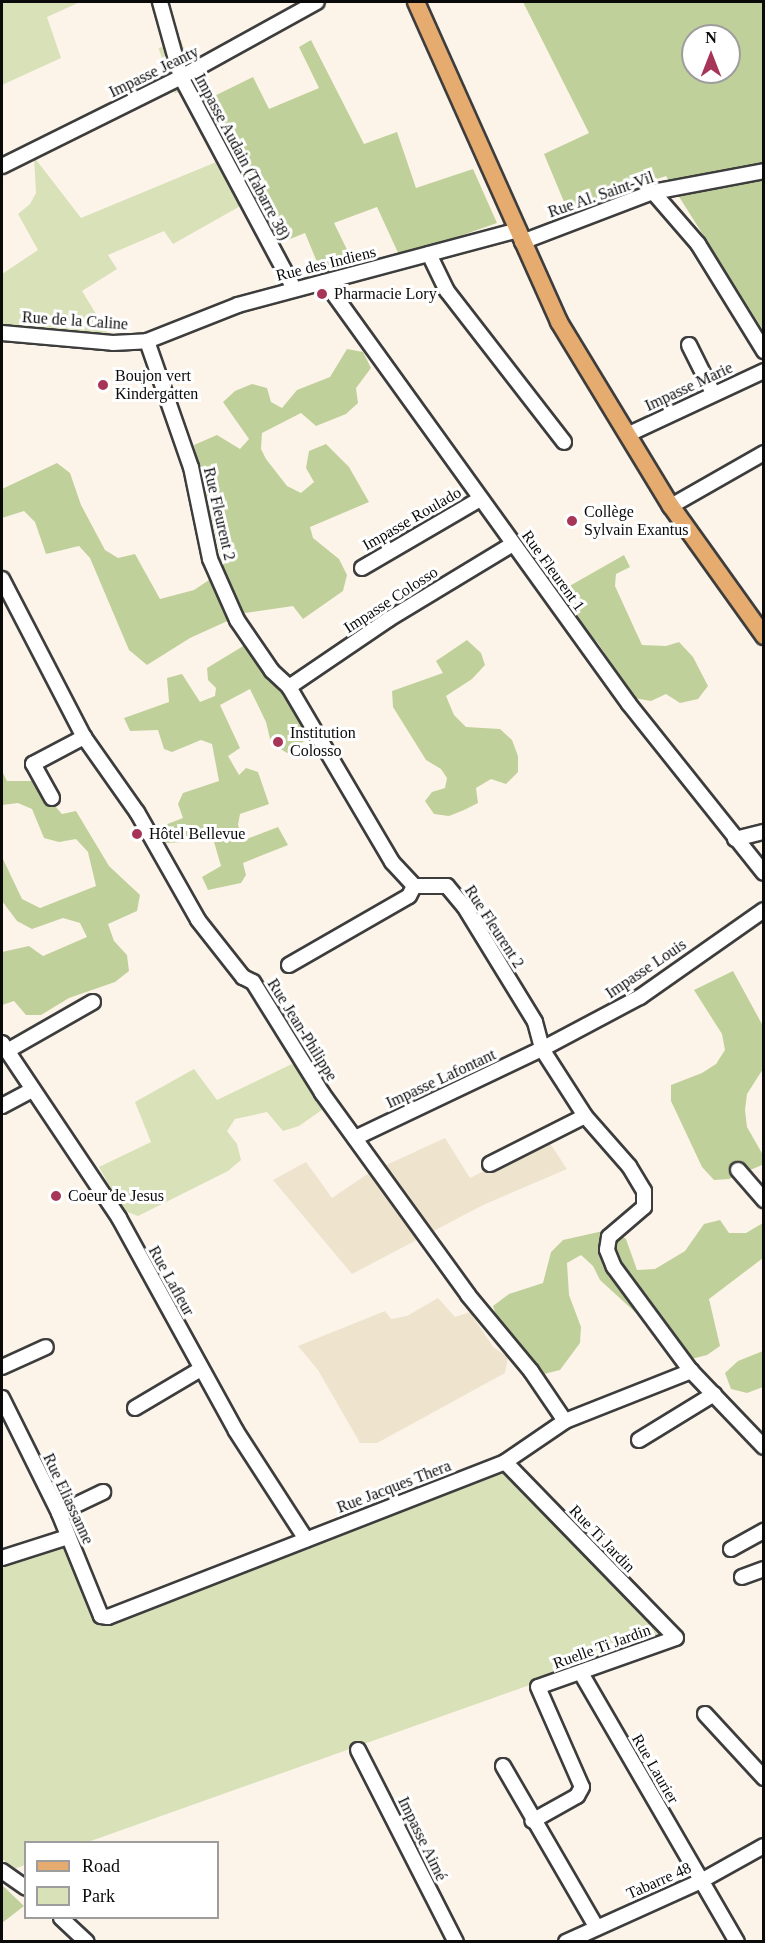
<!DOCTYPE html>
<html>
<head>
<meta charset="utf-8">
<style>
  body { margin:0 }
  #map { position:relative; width:765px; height:1943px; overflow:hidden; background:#fcf4e9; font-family:Georgia,serif }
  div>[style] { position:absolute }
  .farmland>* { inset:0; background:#eee3cd }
  .green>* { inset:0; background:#d8e1b8; transform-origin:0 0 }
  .forest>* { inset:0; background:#c0d09a }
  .stream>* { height:3px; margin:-1.5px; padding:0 1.5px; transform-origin:1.5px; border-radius:1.5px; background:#b5e6ed }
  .roads { filter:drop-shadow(2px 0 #3d3d3d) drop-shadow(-2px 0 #3d3d3d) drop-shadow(0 2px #3d3d3d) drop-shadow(0 -2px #3d3d3d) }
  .minor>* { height:14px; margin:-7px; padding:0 7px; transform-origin:7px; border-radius:7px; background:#fff }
  .major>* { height:16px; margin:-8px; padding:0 8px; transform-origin:8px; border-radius:8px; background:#e6ab6f }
  .dots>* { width:16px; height:16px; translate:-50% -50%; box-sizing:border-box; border:3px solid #fff; border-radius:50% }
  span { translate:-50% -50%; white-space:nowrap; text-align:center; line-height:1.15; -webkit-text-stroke:6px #fff; paint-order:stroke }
  .street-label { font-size:16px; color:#0a0a0a }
  .poi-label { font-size:16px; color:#0a0a0a }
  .left { translate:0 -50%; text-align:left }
  .frame { position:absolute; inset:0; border:3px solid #0a0a0a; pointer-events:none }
  .legend { position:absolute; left:24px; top:1841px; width:195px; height:78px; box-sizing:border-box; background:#fff; border:2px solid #9d9d9d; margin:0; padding:8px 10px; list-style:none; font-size:18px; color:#0a0a0a }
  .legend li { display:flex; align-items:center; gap:12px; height:30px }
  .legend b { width:30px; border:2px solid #9d9d9d }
  .north { position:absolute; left:681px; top:24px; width:60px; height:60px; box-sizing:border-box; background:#fff; border:2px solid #9d9d9d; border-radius:50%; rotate:0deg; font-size:16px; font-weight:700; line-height:24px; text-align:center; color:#0a0a0a }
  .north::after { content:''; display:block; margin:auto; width:21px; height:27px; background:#a73557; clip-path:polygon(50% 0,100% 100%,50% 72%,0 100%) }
</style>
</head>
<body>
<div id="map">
  <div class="farmland">
    <div style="clip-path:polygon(445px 1138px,470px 1178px,547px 1139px,567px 1169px,483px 1205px,352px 1274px,273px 1180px,306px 1162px,332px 1198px,369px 1173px)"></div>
    <div style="clip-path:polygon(438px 1298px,455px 1317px,470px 1312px,493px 1347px,508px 1357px,505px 1373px,377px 1443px,360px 1443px,318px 1370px,298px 1346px,385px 1311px,391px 1319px,407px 1316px)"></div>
  </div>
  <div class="green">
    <div style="clip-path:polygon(2px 2px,80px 2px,47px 17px,61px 58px,2px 85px)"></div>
    <div style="left:181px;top:40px;width:48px;height:24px;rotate:70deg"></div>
    <div style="clip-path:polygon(34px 157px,81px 218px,221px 160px,244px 204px,173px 244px,164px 231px,108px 255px,117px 269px,82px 291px,110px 337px,2px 329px,2px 274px,38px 250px,18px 214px,30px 204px,36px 193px)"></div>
    <div style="clip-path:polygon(292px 1064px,310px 1081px,326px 1107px,299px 1126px,283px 1131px,267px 1112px,235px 1119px,227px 1131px,237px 1144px,241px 1160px,228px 1171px,138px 1216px,123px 1210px,99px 1167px,151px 1142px,135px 1102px,194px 1069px,217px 1100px)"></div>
    <div style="clip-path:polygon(499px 1466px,668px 1636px,88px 1842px,26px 1842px,25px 1865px,14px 1869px,2px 1859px,2px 1562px,63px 1544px,100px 1624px)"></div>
  </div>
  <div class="forest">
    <div style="clip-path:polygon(evenodd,523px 2px,763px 2px,763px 330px,666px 176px,567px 209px,544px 154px,589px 133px,523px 2px,693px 36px,729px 36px,729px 72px,693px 72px,693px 36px)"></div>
    <div style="clip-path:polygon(311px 40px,364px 144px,397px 132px,416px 188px,473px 169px,497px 223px,400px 257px,377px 207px,334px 223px,356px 268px,322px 274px,305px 233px,280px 243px,200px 103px,253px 77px,269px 109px,319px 88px,299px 47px)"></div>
    <div style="clip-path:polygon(347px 349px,363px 352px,371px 368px,356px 388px,358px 403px,346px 414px,316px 426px,301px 413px,262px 433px,261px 449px,266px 459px,287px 486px,301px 493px,314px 482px,306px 468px,309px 451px,326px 444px,349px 467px,369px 502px,310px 527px,313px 538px,339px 559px,347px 575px,343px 591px,303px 619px,293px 606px,245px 613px,190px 638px,147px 665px,129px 650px,90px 558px,79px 546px,46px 554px,35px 522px,24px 511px,2px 518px,2px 489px,57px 463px,70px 473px,81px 505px,105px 550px,118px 558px,135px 554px,160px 599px,194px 590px,224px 570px,194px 445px,217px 435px,240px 449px,249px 439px,223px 402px,235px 391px,252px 384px,267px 388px,271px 402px,282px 408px,297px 390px,330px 377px)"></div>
    <div style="clip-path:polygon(624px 555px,630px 567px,616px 574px,615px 586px,636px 632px,642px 645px,666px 646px,679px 642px,693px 657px,708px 686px,698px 699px,680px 703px,666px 694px,651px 701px,634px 698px,598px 643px,575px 619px,566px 588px)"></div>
    <div style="clip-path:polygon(467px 640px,481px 653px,485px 665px,472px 679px,446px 696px,454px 715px,466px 727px,500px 729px,512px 740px,518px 756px,518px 772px,506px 784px,491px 779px,476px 788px,478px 803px,464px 810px,449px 816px,434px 814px,425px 801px,432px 792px,445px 788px,447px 778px,441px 769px,426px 760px,393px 707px,392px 691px,443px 673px,436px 661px)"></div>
    <div style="clip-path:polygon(245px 645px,262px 660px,280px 686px,304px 723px,307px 739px,287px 753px,271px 743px,266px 722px,250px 689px,220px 705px,240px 748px,228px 756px,239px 775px,246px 768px,258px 772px,269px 804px,240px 814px,238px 825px,244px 840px,278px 827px,288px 845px,243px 863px,246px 875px,241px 883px,208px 890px,202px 877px,221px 866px,212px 835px,196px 833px,182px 842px,166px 843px,157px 828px,183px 818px,178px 804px,183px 793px,219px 781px,212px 744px,201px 740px,172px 752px,164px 749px,158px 730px,130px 731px,124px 718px,169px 702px,167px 678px,182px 674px,200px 702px,215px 696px,216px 688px,208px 680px,207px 668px)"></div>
    <div style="clip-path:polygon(2px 771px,7px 781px,33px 781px,62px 814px,76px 811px,109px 866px,140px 895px,137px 911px,108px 924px,114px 941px,127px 955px,129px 971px,115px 982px,69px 998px,41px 1015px,26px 1015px,14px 1001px,2px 1005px,2px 952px,29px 946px,43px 956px,87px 937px,80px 923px,63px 918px,32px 929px,17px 921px,2px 901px,2px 857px,22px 899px,40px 908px,96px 886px,88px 852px,76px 839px,59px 842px,44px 838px,32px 809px,18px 803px,2px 805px)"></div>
    <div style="clip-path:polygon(733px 971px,763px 1026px,763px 1069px,747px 1094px,745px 1110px,747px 1127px,763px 1155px,762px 1165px,729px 1179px,714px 1180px,702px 1167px,671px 1101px,671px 1085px,702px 1073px,716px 1064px,725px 1050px,722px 1034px,694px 990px)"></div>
    <div style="clip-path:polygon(720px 1220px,729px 1233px,746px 1233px,763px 1223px,763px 1258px,709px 1299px,720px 1346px,707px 1355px,676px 1363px,648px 1324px,600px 1280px,593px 1266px,581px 1255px,567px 1263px,569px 1295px,581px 1327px,580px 1343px,560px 1370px,544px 1374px,499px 1324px,493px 1306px,509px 1294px,543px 1283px,551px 1252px,563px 1240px,612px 1229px,626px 1239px,637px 1270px,655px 1269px,685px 1251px,704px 1224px)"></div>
    <div style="clip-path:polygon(763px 1351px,763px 1387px,747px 1393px,731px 1389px,725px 1373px,738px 1361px)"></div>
    <div style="clip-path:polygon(2px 1885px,24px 1906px,2px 1923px)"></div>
  </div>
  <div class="stream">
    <div style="left:531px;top:229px;width:39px;rotate:-18deg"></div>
  </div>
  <div class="roads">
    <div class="minor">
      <div style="left:160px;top:2px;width:78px;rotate:74.4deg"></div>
      <div style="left:181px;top:77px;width:240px;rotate:61.9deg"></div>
      <div style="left:2px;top:166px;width:200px;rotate:-26.4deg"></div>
      <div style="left:181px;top:77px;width:155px;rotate:-28.9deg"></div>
      <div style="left:653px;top:192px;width:69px;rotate:49.1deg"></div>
      <div style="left:698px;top:244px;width:126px;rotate:58.3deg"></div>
      <div style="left:522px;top:242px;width:140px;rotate:-20.9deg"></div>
      <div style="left:653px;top:192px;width:113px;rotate:-10.7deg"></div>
      <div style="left:429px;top:254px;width:41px;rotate:64.1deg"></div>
      <div style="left:447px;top:291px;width:191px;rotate:52.2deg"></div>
      <div style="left:325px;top:282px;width:520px;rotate:54.23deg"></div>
      <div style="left:629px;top:704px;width:216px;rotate:51.4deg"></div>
      <div style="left:2px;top:333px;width:111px;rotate:5.1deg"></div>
      <div style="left:113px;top:343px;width:34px;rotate:-3deg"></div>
      <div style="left:147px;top:341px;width:98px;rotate:-21.6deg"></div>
      <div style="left:238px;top:305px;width:289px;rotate:-15deg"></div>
      <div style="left:147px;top:341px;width:133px;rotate:70.8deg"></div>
      <div style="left:191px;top:467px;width:94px;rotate:78.3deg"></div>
      <div style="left:210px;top:559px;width:67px;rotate:66.1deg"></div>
      <div style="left:237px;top:620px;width:62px;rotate:55.5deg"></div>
      <div style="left:272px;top:671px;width:23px;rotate:43deg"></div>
      <div style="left:289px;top:687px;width:203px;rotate:59.5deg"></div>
      <div style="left:392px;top:862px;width:33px;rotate:47deg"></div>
      <div style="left:414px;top:886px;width:33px"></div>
      <div style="left:447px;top:886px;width:26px;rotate:50deg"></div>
      <div style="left:464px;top:906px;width:136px;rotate:58.5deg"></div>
      <div style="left:535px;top:1022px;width:28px;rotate:75deg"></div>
      <div style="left:542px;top:1049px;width:80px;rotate:57.3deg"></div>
      <div style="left:585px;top:1116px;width:67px;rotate:48.7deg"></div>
      <div style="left:629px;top:1166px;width:29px;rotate:59deg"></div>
      <div style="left:644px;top:1191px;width:16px;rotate:90deg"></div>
      <div style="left:644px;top:1207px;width:46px;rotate:139.4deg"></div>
      <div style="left:609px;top:1237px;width:13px;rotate:99deg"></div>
      <div style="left:607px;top:1250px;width:18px;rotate:68deg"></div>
      <div style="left:614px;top:1267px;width:129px;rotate:53.5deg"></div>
      <div style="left:691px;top:1371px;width:105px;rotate:46.2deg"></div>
      <div style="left:689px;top:345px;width:54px;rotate:63.4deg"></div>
      <div style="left:629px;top:434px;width:149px;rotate:-25deg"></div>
      <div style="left:671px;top:506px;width:107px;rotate:-29.7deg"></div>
      <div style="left:362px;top:568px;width:137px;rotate:-30.3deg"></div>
      <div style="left:2px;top:579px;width:178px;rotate:62.6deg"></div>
      <div style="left:84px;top:737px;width:92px;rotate:54.8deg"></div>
      <div style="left:137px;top:812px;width:124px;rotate:60.5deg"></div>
      <div style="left:198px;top:920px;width:73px;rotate:51.7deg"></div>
      <div style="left:243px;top:977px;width:11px;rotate:27deg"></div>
      <div style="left:253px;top:982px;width:131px;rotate:58.1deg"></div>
      <div style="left:322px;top:1093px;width:249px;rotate:54.1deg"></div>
      <div style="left:468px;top:1295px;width:99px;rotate:50.3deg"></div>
      <div style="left:531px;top:1371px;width:60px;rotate:55.8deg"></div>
      <div style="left:289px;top:687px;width:121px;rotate:-34.2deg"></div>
      <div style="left:389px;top:619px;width:145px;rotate:-31.2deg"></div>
      <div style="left:52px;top:798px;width:39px;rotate:-119deg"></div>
      <div style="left:33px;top:764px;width:58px;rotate:-27.9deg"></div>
      <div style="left:735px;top:839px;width:30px;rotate:-14deg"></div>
      <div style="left:289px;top:965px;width:138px;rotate:-29.9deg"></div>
      <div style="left:409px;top:896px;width:11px;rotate:-63deg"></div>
      <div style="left:2px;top:1043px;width:211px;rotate:56.2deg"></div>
      <div style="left:119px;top:1218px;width:243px;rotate:61.2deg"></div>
      <div style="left:236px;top:1431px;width:129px;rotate:57.1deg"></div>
      <div style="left:7px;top:1051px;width:99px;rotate:-29.7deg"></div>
      <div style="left:2px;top:1106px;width:34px;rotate:-28deg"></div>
      <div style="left:355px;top:1138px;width:207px;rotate:-25.5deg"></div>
      <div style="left:542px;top:1049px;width:111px;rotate:-28deg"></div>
      <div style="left:640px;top:997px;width:151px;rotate:-35.1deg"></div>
      <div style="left:490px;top:1164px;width:106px;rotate:-26.8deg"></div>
      <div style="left:738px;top:1170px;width:40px;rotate:49deg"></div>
      <div style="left:2px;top:1367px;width:48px;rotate:-24.4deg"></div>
      <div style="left:2px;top:1398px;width:128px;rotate:63.6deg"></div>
      <div style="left:59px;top:1513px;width:111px;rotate:67.8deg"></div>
      <div style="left:101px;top:1616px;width:7px;rotate:8deg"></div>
      <div style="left:108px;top:1617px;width:426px;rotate:-21.3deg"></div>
      <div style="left:505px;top:1462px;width:73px;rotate:-34.3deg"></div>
      <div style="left:565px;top:1421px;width:136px;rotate:-21.6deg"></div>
      <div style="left:135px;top:1408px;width:77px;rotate:-30.6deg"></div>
      <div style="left:639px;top:1440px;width:88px;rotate:-31.5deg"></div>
      <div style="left:505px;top:1462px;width:245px;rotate:45.8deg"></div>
      <div style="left:676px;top:1638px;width:146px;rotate:160.5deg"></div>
      <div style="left:538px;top:1687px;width:109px;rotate:66.3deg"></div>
      <div style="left:582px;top:1787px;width:10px;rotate:119deg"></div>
      <div style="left:577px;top:1796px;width:51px;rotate:150.9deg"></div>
      <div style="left:59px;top:1513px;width:49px;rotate:-25.5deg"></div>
      <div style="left:731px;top:1549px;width:38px;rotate:-29deg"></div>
      <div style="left:2px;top:1558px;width:69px;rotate:-17.7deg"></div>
      <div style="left:742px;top:1577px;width:23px;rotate:-20deg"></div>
      <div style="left:581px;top:1673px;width:311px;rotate:59.9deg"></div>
      <div style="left:705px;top:1714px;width:87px;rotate:47.3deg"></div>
      <div style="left:358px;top:1750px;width:216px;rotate:63deg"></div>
      <div style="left:503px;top:1766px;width:187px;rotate:59.9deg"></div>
      <div style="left:2px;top:1871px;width:29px;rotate:35deg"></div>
      <div style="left:61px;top:1918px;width:35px;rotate:43deg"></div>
      <div style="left:566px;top:1942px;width:148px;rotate:-24.3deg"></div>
      <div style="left:701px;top:1881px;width:72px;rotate:-29.1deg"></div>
    </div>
    <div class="major">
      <div style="left:416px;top:2px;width:350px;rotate:65.9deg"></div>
      <div style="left:559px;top:322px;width:215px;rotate:58.7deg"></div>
      <div style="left:671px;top:506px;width:160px;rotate:54.4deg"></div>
    </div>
  </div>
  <div class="dots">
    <div style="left:322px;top:294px;background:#a73557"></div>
    <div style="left:103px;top:385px;background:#a73557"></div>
    <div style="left:572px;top:521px;background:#a73557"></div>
    <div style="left:278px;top:742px;background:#a73557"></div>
    <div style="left:137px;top:834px;background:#a73557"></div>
    <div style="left:56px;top:1196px;background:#a73557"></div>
  </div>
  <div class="street-label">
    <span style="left:154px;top:72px;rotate:-26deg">Impasse Jeanty</span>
    <span style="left:242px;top:157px;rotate:62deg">Impasse Audain (Tabarre 38)</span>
    <span style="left:601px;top:195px;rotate:-19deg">Rue Al. Saint-Vil</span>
    <span style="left:326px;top:264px;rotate:-14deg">Rue des Indiens</span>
    <span style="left:75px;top:321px;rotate:4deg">Rue de la Caline</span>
    <span style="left:689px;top:387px;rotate:-25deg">Impasse Marie</span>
    <span style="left:219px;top:514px;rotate:77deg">Rue Fleurent 2</span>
    <span style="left:412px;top:519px;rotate:-30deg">Impasse Roulado</span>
    <span style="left:553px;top:571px;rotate:54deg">Rue Fleurent 1</span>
    <span style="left:391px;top:600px;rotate:-33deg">Impasse Colosso</span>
    <span style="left:494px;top:927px;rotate:57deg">Rue Fleurent 2</span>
    <span style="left:646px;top:969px;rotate:-34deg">Impasse Louis</span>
    <span style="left:302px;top:1030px;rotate:58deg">Rue Jean-Philippe</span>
    <span style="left:441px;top:1079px;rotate:-25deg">Impasse Lafontant</span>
    <span style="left:171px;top:1281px;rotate:61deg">Rue Lafleur</span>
    <span style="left:394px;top:1487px;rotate:-21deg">Rue Jacques Thera</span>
    <span style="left:68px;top:1499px;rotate:65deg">Rue Eliassanne</span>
    <span style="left:602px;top:1539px;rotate:46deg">Rue Ti Jardin</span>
    <span style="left:602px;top:1647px;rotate:-20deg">Ruelle Ti Jardin</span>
    <span style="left:655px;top:1769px;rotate:60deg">Rue Laurier</span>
    <span style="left:422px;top:1839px;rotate:64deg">Impasse Aimé</span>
    <span style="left:659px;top:1881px;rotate:-24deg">Tabarre 48</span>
  </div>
  <div class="poi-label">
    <span class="left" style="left:334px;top:294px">Pharmacie Lory</span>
    <span class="left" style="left:115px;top:385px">Boujon vert<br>Kindergatten</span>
    <span class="left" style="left:584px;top:521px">Collège<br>Sylvain Exantus</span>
    <span class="left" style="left:290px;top:742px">Institution<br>Colosso</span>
    <span class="left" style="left:149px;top:834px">Hôtel Bellevue</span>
    <span class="left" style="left:68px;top:1196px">Coeur de Jesus</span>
  </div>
  <div class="frame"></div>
  <ul class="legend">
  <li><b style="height:8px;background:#e6ab6f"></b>Road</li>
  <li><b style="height:16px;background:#d8e1b8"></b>Park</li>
  </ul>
  <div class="north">N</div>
</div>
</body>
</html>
